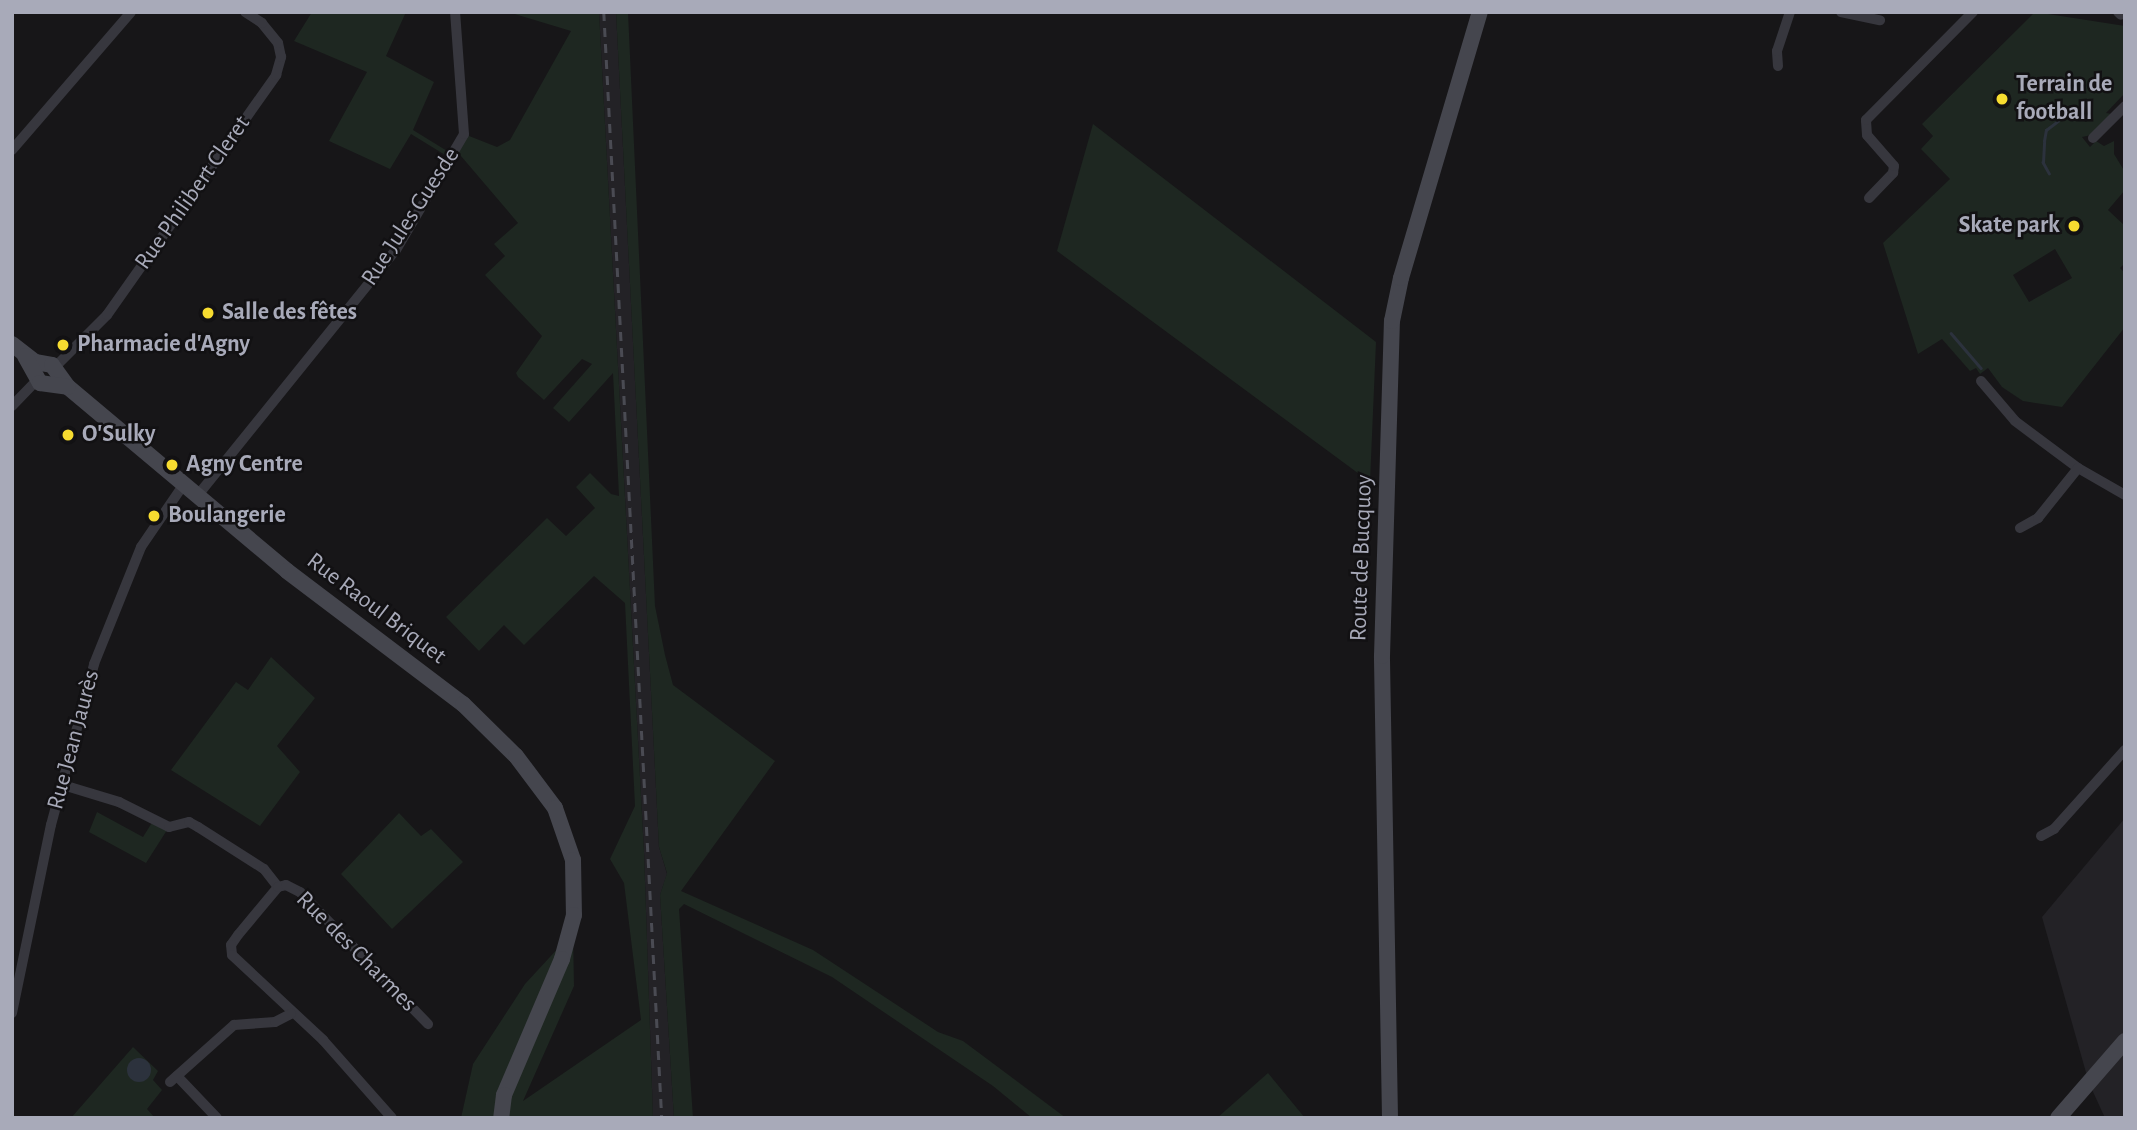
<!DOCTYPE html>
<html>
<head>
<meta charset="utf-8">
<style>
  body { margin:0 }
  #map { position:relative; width:2137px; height:1130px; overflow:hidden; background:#171618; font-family:"Alegreya Sans",sans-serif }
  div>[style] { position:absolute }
  .built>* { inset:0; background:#232226 }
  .green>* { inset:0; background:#1e2721 }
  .water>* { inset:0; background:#2c323d }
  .round { border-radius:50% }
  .stream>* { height:2.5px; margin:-1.25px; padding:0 1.25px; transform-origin:1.25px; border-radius:1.25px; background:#2c323d }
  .street>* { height:10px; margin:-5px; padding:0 5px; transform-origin:5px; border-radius:5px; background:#37373e }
  .secondary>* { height:16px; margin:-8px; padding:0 8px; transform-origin:8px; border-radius:8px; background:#45464e }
  .rail>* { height:2.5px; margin-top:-1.25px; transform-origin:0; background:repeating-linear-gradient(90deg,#4a4b53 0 9px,transparent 0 16px) }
  .dots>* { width:19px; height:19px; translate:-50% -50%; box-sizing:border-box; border:4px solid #121113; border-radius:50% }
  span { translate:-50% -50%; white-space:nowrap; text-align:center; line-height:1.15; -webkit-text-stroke:5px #121113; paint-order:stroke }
  .poi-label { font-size:24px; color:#a8aab9; font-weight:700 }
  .left { translate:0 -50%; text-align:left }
  .right { translate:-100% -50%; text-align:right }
  .street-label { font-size:24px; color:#a8aab9 }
  .frame { position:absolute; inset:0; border:14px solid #a8aab9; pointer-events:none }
</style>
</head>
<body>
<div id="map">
  <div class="built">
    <div style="clip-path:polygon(599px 12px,616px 12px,659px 847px,667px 874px,660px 895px,674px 1118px,653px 1118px,644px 852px)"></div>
    <div style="clip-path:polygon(2125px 818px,2125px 1118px,2105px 1118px,2089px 1083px,2042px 917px)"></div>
  </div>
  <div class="green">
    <div style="clip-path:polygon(312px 12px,406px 12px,386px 56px,434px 82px,413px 130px,452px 154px,450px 158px,411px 134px,390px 169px,329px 141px,367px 72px,294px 41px)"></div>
    <div style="clip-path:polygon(508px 12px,599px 12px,644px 852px,653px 1118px,461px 1118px,473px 1064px,525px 984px,573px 932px,574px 986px,523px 1101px,641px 1020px,624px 883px,610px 859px,635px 806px,625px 603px,594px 576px,524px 645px,504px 625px,479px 651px,446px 617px,547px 518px,566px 536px,595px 508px,576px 487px,590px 473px,611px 494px,619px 496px,613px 373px,569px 422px,553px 408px,592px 364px,582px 359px,544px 400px,518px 377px,516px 373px,542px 336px,485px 275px,505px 256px,494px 244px,518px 223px,455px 149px,464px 134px,497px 147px,510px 140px,571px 31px)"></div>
    <div style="clip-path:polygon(616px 12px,628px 12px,655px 606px,665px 655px,673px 685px,775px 761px,681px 891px,813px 950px,938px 1032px,963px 1041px,1066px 1118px,1032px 1118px,993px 1086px,832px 977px,684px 904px,679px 909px,693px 1118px,674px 1118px,660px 895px,667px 873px,659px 847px)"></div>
    <div style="clip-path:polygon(evenodd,2035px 12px,2125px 26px,2125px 93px,2106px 113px,2112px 114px,2091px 135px,2082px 137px,2090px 147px,2096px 141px,2104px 146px,2114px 141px,2114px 154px,2125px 172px,2125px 190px,2108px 210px,2125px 226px,2125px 263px,2120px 268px,2125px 273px,2125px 327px,2062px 407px,2023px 401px,2002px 387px,1988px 368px,1980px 374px,1976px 368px,1970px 371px,1942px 339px,1918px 354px,1883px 243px,1950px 179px,1921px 149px,1933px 136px,1922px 124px,2035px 12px,2055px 249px,2072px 278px,2029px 302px,2013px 275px,2055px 249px)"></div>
    <div style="clip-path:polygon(1093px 124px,1376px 342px,1370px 482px,1057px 251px)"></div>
    <div style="clip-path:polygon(271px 657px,315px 698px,277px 746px,300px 772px,260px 826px,171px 770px,236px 682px,248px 690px)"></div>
    <div style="clip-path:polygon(97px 812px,143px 837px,153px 821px,169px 827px,146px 863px,89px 832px)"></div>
    <div style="clip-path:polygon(399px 813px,421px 836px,431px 829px,463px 862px,392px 929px,341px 874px)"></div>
    <div style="clip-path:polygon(133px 1047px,158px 1071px,153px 1080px,162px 1090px,147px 1109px,155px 1118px,71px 1118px)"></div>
    <div style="clip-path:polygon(1268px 1073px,1305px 1118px,1217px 1118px)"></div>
  </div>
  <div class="water">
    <div class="round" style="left:127px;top:1058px;width:24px;height:24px"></div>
  </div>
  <div class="stream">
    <div style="left:2049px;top:174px;width:13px;rotate:-119deg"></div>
    <div style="left:2043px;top:163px;width:22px;rotate:-87deg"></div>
    <div style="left:2044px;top:141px;width:11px;rotate:-80deg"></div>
    <div style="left:2046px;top:130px;width:15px;rotate:-37deg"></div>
    <div style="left:1951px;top:333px;width:46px;rotate:49.4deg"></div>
  </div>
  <div class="street">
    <div style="left:1841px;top:12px;width:40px;rotate:12deg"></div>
    <div style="left:2118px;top:12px;width:4px;rotate:45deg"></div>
    <div style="left:1778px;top:66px;width:15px;rotate:-94deg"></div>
    <div style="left:1777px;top:51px;width:41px;rotate:-71.6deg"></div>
    <div style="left:2093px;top:138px;width:45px;rotate:-45deg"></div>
    <div style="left:12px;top:150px;width:182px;rotate:-49.2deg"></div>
    <div style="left:1869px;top:198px;width:35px;rotate:-46deg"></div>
    <div style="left:1893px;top:173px;width:7px;rotate:-82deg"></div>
    <div style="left:1894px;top:166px;width:41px;rotate:-131.1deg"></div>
    <div style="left:1867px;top:135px;width:15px;rotate:-94deg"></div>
    <div style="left:1866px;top:120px;width:152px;rotate:-45.3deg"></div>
    <div style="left:54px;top:368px;width:75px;rotate:-45deg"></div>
    <div style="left:107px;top:315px;width:294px;rotate:-54.8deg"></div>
    <div style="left:276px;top:75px;width:19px;rotate:-74deg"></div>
    <div style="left:281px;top:57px;width:14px;rotate:-102deg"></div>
    <div style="left:278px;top:43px;width:26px;rotate:-129deg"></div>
    <div style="left:262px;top:23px;width:20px;rotate:-147deg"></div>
    <div style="left:1981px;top:381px;width:52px;rotate:49.6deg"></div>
    <div style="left:2015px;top:421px;width:79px;rotate:36.7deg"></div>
    <div style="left:2078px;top:468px;width:54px;rotate:29.9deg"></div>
    <div style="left:12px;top:406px;width:36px;rotate:-46deg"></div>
    <div style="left:198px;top:495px;width:315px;rotate:-51.1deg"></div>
    <div style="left:396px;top:250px;width:134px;rotate:-59.6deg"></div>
    <div style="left:464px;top:134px;width:122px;rotate:-94.2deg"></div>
    <div style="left:2020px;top:528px;width:21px;rotate:-29deg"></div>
    <div style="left:2038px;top:518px;width:64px;rotate:-51.3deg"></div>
    <div style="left:63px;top:785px;width:59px;rotate:16.9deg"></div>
    <div style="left:119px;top:802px;width:56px;rotate:26.6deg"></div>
    <div style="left:169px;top:827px;width:21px;rotate:-14deg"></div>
    <div style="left:189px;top:822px;width:10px;rotate:29deg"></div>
    <div style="left:198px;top:827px;width:78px;rotate:32.5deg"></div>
    <div style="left:264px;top:869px;width:23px;rotate:52deg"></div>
    <div style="left:2041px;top:836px;width:15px;rotate:-28deg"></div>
    <div style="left:2054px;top:829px;width:106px;rotate:-48.1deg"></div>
    <div style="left:278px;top:887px;width:62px;rotate:129.8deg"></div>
    <div style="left:238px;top:935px;width:12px;rotate:125deg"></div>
    <div style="left:231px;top:945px;width:10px;rotate:84deg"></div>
    <div style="left:232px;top:955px;width:125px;rotate:43deg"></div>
    <div style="left:323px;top:1040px;width:104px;rotate:48.5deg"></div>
    <div style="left:278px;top:887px;width:8px;rotate:-14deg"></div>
    <div style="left:286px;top:885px;width:16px;rotate:27deg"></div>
    <div style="left:300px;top:892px;width:184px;rotate:45.9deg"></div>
    <div style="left:12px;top:1013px;width:192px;rotate:-78.3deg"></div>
    <div style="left:51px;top:825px;width:167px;rotate:-75deg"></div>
    <div style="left:94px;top:664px;width:126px;rotate:-68.1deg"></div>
    <div style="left:141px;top:547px;width:76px;rotate:-55.7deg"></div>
    <div style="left:177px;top:1076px;width:58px;rotate:46.4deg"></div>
    <div style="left:170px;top:1082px;width:86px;rotate:-41.7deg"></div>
    <div style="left:234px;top:1025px;width:41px;rotate:-4.2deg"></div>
    <div style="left:275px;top:1022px;width:18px;rotate:-27deg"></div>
  </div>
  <div class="secondary">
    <div style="left:12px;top:344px;width:29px;rotate:38deg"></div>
    <div style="left:35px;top:362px;width:17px;rotate:10deg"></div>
    <div style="left:52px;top:365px;width:27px;rotate:54deg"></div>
    <div style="left:68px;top:387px;width:286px;rotate:40deg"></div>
    <div style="left:287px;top:571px;width:221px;rotate:37.1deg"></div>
    <div style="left:463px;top:704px;width:74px;rotate:44.5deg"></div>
    <div style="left:516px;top:756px;width:65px;rotate:53.1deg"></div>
    <div style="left:555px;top:808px;width:55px;rotate:70.9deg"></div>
    <div style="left:573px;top:860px;width:55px;rotate:89deg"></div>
    <div style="left:574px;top:915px;width:46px;rotate:105.3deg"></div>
    <div style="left:562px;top:959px;width:148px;rotate:113.1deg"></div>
    <div style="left:504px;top:1095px;width:23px;rotate:97deg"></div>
    <div style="left:25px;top:356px;width:31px;rotate:61deg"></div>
    <div style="left:40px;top:383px;width:28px;rotate:8deg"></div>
    <div style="left:1390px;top:1118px;width:462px;rotate:-91deg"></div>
    <div style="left:1382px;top:656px;width:335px;rotate:-88.3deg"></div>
    <div style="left:1392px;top:321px;width:44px;rotate:-78.2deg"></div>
    <div style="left:1401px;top:278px;width:277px;rotate:-73.5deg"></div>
    <div style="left:2058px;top:1118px;width:102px;rotate:-49deg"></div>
  </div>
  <div class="rail">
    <div style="left:604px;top:12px;width:1108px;rotate:87deg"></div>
  </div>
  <div class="dots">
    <div style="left:2002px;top:99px;background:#f7dc30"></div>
    <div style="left:2074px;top:226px;background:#f7dc30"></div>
    <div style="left:208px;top:313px;background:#f7dc30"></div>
    <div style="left:63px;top:345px;background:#f7dc30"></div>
    <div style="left:68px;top:435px;background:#f7dc30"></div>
    <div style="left:172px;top:465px;background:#f7dc30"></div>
    <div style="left:154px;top:516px;background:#f7dc30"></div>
  </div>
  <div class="poi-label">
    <span class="left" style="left:2016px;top:99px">Terrain de<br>football</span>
    <span class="right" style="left:2060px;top:226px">Skate park</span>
    <span class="left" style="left:222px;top:313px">Salle des fêtes</span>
    <span class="left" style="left:77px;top:345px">Pharmacie d'Agny</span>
    <span class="left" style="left:82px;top:435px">O'Sulky</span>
    <span class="left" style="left:186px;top:465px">Agny Centre</span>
    <span class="left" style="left:168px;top:516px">Boulangerie</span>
  </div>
  <div class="street-label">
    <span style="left:193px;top:193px;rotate:-55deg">Rue Philibert Cleret</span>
    <span style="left:411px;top:217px;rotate:-57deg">Rue Jules Guesde</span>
    <span style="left:1362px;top:558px;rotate:-88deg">Route de Bucquoy</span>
    <span style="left:376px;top:609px;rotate:37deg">Rue Raoul Briquet</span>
    <span style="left:74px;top:740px;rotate:-75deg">Rue Jean Jaurès</span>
    <span style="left:356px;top:952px;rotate:45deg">Rue des Charmes</span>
  </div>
  <div class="frame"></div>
</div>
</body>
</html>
